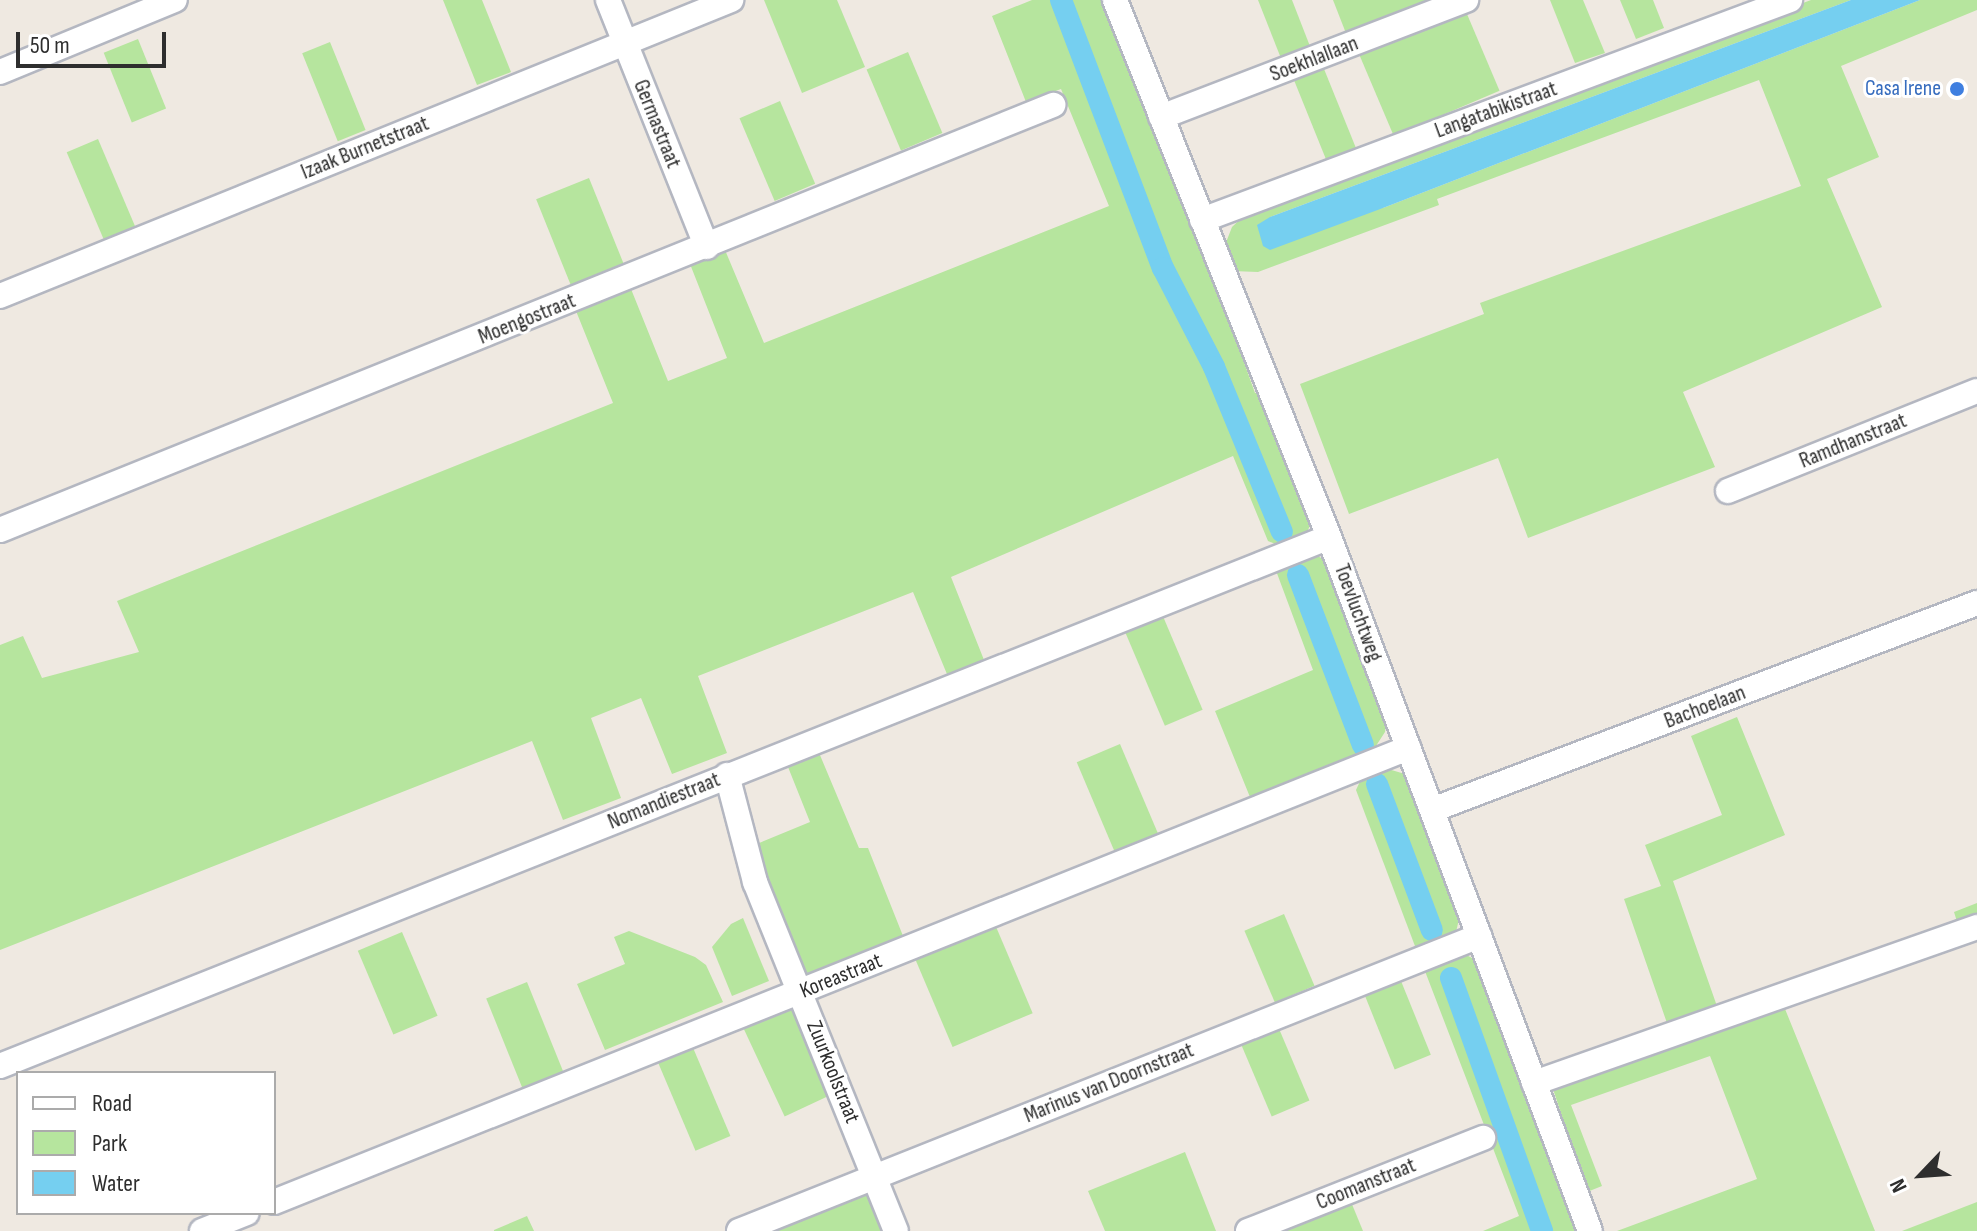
<!DOCTYPE html>
<html>
<head>
<meta charset="utf-8">
<style>
  body { margin:0 }
  #map { position:relative; width:1977px; height:1231px; overflow:hidden; background:#efe9e1; font-family:"Sofia Sans Condensed",sans-serif }
  div>[style] { position:absolute }
  .green>* { inset:0; background:#b6e59e; transform-origin:0 0 }
  .water>* { inset:0; background:#75cff0 }
  .canal>* { height:22px; margin:-11px; padding:0 11px; transform-origin:11px; border-radius:11px; background:#75cff0 }
  .roads { filter:drop-shadow(2px 0 #b4b7c1) drop-shadow(-2px 0 #b4b7c1) drop-shadow(0 2px #b4b7c1) drop-shadow(0 -2px #b4b7c1) }
  .street>* { height:24px; margin:-12px; padding:0 12px; transform-origin:12px; border-radius:12px; background:#fff }
  .dots>* { width:22px; height:22px; translate:-50% -50%; box-sizing:border-box; border:4px solid #fff; border-radius:50% }
  span { translate:-50% -50%; white-space:nowrap; text-align:center; line-height:1.15; -webkit-text-stroke:6px #fff; paint-order:stroke }
  .street-label { font-size:22px; color:#2e2e2e }
  .shop-label { font-size:22px; color:#366cbe }
  .right { translate:-100% -50%; text-align:right }
  .legend { position:absolute; left:16px; top:1071px; width:260px; height:144px; box-sizing:border-box; background:#fff; border:2px solid #ababab; margin:0; padding:10px 14px; list-style:none; font-size:24px; color:#2e2e2e }
  .legend li { display:flex; align-items:center; gap:16px; height:40px }
  .legend b { width:40px; border:2px solid #ababab }
  .north { position:absolute; left:1881px; top:1135px; width:80px; height:80px; -webkit-text-stroke:6px #fff; paint-order:stroke; rotate:245deg; font-size:22px; font-weight:700; line-height:32px; text-align:center; color:#2e2e2e }
  .north::after { content:''; display:block; margin:auto; width:28px; height:36px; background:#2e2e2e; clip-path:polygon(50% 0,100% 100%,50% 72%,0 100%) }
  .scale { position:absolute; left:16px; top:32px; width:150px; height:36px; box-sizing:border-box; border:4px solid #2e2e2e; border-top:0; padding-left:10px; font-size:24px; line-height:28px; white-space:nowrap; color:#2e2e2e; -webkit-text-stroke:6px #fff; paint-order:stroke }
</style>
</head>
<body>
<div id="map">
  <div class="green">
    <div style="clip-path:polygon(443px 0,482px 0,511px 72px,477px 85px)"></div>
    <div style="clip-path:polygon(764px 0,837px 0,865px 67px,802px 93px)"></div>
    <div style="clip-path:polygon(1032px 0,1108px 0,1194px 222px,1255px 393px,1262px 392px,1311px 523px,1305px 537px,1280px 546px,1268px 541px,1233px 456px,951px 577px,986px 665px,949px 679px,913px 592px,698px 676px,727px 753px,672px 774px,641px 698px,591px 718px,621px 798px,563px 820px,532px 741px,0 950px,0 645px,23px 636px,42px 678px,139px 652px,117px 601px,613px 403px,574px 306px,629px 284px,668px 381px,727px 358px,690px 264px,725px 250px,764px 343px,1109px 206px,1061px 89px,1026px 102px,992px 16px)"></div>
    <div style="clip-path:polygon(1258px 0,1292px 0,1313px 54px,1284px 66px)"></div>
    <div style="clip-path:polygon(1333px 0,1436px 0,1349px 41px)"></div>
    <div style="clip-path:polygon(1550px 0,1583px 0,1605px 53px,1575px 63px)"></div>
    <div style="clip-path:polygon(1620px 0,1653px 0,1664px 28px,1636px 39px)"></div>
    <div style="clip-path:polygon(1811px 0,1851px 0,1270px 217px,1383px 208px,1920px 0,1977px 0,1977px 10px,1841px 66px,1879px 157px,1827px 179px,1882px 307px,1683px 392px,1715px 467px,1528px 538px,1498px 458px,1349px 514px,1300px 384px,1484px 314px,1480px 303px,1801px 186px,1759px 80px,1437px 199px,1439px 205px,1258px 272px,1232px 271px,1225px 245px,1232px 227px,1249px 211px)"></div>
    <div style="left:1464px;top:7px;width:91px;height:115px;rotate:67deg"></div>
    <div style="left:138px;top:39px;width:75px;height:37px;rotate:68deg"></div>
    <div style="left:330px;top:42px;width:95px;height:30px;rotate:68deg"></div>
    <div style="left:908px;top:52px;width:88px;height:45px;rotate:67deg"></div>
    <div style="left:1322px;top:64px;width:92px;height:32px;rotate:68deg"></div>
    <div style="left:780px;top:101px;width:90px;height:44px;rotate:67deg"></div>
    <div style="left:98px;top:139px;width:103px;height:34px;rotate:67deg"></div>
    <div style="left:589px;top:178px;width:100px;height:57px;rotate:68deg"></div>
    <div style="clip-path:polygon(1312px 553px,1327px 561px,1386px 724px,1385px 732px,1372px 752px,1252px 802px,1215px 711px,1313px 670px,1275px 568px)"></div>
    <div style="left:1162px;top:614px;width:104px;height:41px;rotate:67deg"></div>
    <div style="clip-path:polygon(1737px 717px,1785px 835px,1673px 881px,1718px 1009px,1668px 1026px,1624px 899px,1661px 886px,1645px 845px,1722px 815px,1691px 736px)"></div>
    <div style="left:1120px;top:744px;width:103px;height:47px;rotate:67deg"></div>
    <div style="clip-path:polygon(817px 748px,859px 848px,868px 848px,905px 941px,814px 977px,799px 971px,752px 846px,810px 822px,786px 762px)"></div>
    <div style="clip-path:polygon(1388px 769px,1405px 774px,1413px 789px,1460px 915px,1456px 932px,1418px 954px,1356px 790px,1363px 775px)"></div>
    <div style="clip-path:polygon(1977px 903px,1977px 920px,1958px 925px,1954px 912px)"></div>
    <div style="left:1284px;top:914px;width:78px;height:43px;rotate:67deg"></div>
    <div style="clip-path:polygon(743px 918px,769px 981px,732px 996px,712px 947px,731px 924px)"></div>
    <div style="left:994px;top:922px;width:99px;height:87px;rotate:67deg"></div>
    <div style="clip-path:polygon(629px 931px,695px 957px,706px 965px,723px 1002px,605px 1050px,577px 984px,625px 964px,614px 937px)"></div>
    <div style="left:402px;top:932px;width:91px;height:48px;rotate:67deg"></div>
    <div style="clip-path:polygon(1463px 953px,1479px 962px,1581px 1231px,1483px 1231px,1519px 1216px,1423px 966px)"></div>
    <div style="left:1399px;top:976px;width:85px;height:39px;rotate:68deg"></div>
    <div style="left:527px;top:982px;width:106px;height:44px;rotate:68deg"></div>
    <div style="left:794px;top:1004px;width:98px;height:56px;rotate:65deg"></div>
    <div style="clip-path:polygon(1783px 1004px,1875px 1231px,1617px 1231px,1757px 1179px,1710px 1056px,1571px 1105px,1602px 1186px,1587px 1192px,1553px 1089px)"></div>
    <div style="left:1277px;top:1024px;width:83px;height:41px;rotate:67deg"></div>
    <div style="left:691px;top:1043px;width:101px;height:38px;rotate:67deg"></div>
    <div style="clip-path:polygon(1185px 1152px,1216px 1231px,1105px 1231px,1088px 1191px)"></div>
    <div style="clip-path:polygon(869px 1188px,887px 1231px,770px 1231px)"></div>
    <div style="clip-path:polygon(1349px 1197px,1363px 1231px,1263px 1231px)"></div>
    <div style="clip-path:polygon(1977px 1202px,1977px 1231px,1902px 1231px)"></div>
    <div style="clip-path:polygon(527px 1216px,534px 1231px,494px 1231px,494px 1230px)"></div>
  </div>
  <div class="water">
    <div style="clip-path:polygon(1851px 0,1920px 0,1383px 208px,1270px 250px,1263px 246px,1257px 225px,1270px 217px)"></div>
  </div>
  <div class="canal">
    <div style="left:1061px;top:0;width:287px;rotate:69.2deg"></div>
    <div style="left:1163px;top:268px;width:111px;rotate:62.7deg"></div>
    <div style="left:1214px;top:367px;width:178px;rotate:67.6deg"></div>
    <div style="left:1298px;top:575px;width:182px;rotate:69.1deg"></div>
    <div style="left:1377px;top:784px;width:156px;rotate:69.4deg"></div>
    <div style="left:1451px;top:978px;width:269px;rotate:70.2deg"></div>
  </div>
  <div class="roads">
    <div class="street">
      <div style="left:608px;top:0;width:266px;rotate:68.2deg"></div>
      <div style="left:1115px;top:0;width:578px;rotate:68.27deg"></div>
      <div style="left:1329px;top:537px;width:741px;rotate:69.39deg"></div>
      <div style="left:0;top:72px;width:189px;rotate:-22.4deg"></div>
      <div style="left:1161px;top:117px;width:327px;rotate:-21deg"></div>
      <div style="left:1202px;top:220px;width:628px;rotate:-20.51deg"></div>
      <div style="left:0;top:296px;width:789px;rotate:-22.04deg"></div>
      <div style="left:1728px;top:491px;width:268px;rotate:-21.9deg"></div>
      <div style="left:0;top:530px;width:1136px;rotate:-21.98deg"></div>
      <div style="left:727px;top:775px;width:111px;rotate:75.3deg"></div>
      <div style="left:755px;top:882px;width:376px;rotate:68deg"></div>
      <div style="left:1432px;top:810px;width:583px;rotate:-20.8deg"></div>
      <div style="left:0;top:1066px;width:1430px;rotate:-21.7deg"></div>
      <div style="left:1534px;top:1083px;width:470px;rotate:-19.4deg"></div>
      <div style="left:274px;top:1202px;width:1222px;rotate:-21.82deg"></div>
      <div style="left:202px;top:1231px;width:48px;rotate:-21.8deg"></div>
      <div style="left:739px;top:1231px;width:797px;rotate:-21.73deg"></div>
      <div style="left:1248px;top:1231px;width:253px;rotate:-21.6deg"></div>
    </div>
  </div>
  <div class="dots">
    <div style="left:1957px;top:89px;background:#3f7fe0"></div>
  </div>
  <div class="street-label">
    <span style="left:1314px;top:59px;rotate:-21deg">Soekhlallaan</span>
    <span style="left:1496px;top:110px;rotate:-20deg">Langatabikistraat</span>
    <span style="left:657px;top:124px;rotate:68deg">Germastraat</span>
    <span style="left:365px;top:148px;rotate:-22deg">Izaak Burnetstraat</span>
    <span style="left:527px;top:319px;rotate:-22deg">Moengostraat</span>
    <span style="left:1853px;top:441px;rotate:-22deg">Ramdhanstraat</span>
    <span style="left:1358px;top:613px;rotate:70deg">Toevluchtweg</span>
    <span style="left:1705px;top:707px;rotate:-21deg">Bachoelaan</span>
    <span style="left:664px;top:801px;rotate:-22deg">Nomandiestraat</span>
    <span style="left:841px;top:976px;rotate:-22deg">Koreastraat</span>
    <span style="left:833px;top:1072px;rotate:68deg">Zuurkoolstraat</span>
    <span style="left:1109px;top:1083px;rotate:-22deg">Marinus van Doornstraat</span>
    <span style="left:1366px;top:1184px;rotate:-22deg">Coomanstraat</span>
  </div>
  <div class="shop-label">
    <span class="right" style="left:1941px;top:89px">Casa Irene</span>
  </div>
  <ul class="legend">
  <li><b style="height:10px;background:#fff"></b>Road</li>
  <li><b style="height:22px;background:#b6e59e"></b>Park</li>
  <li><b style="height:22px;background:#75cff0"></b>Water</li>
  </ul>
  <div class="north">N</div>
  <div class="scale">50 m</div>
</div>
</body>
</html>
